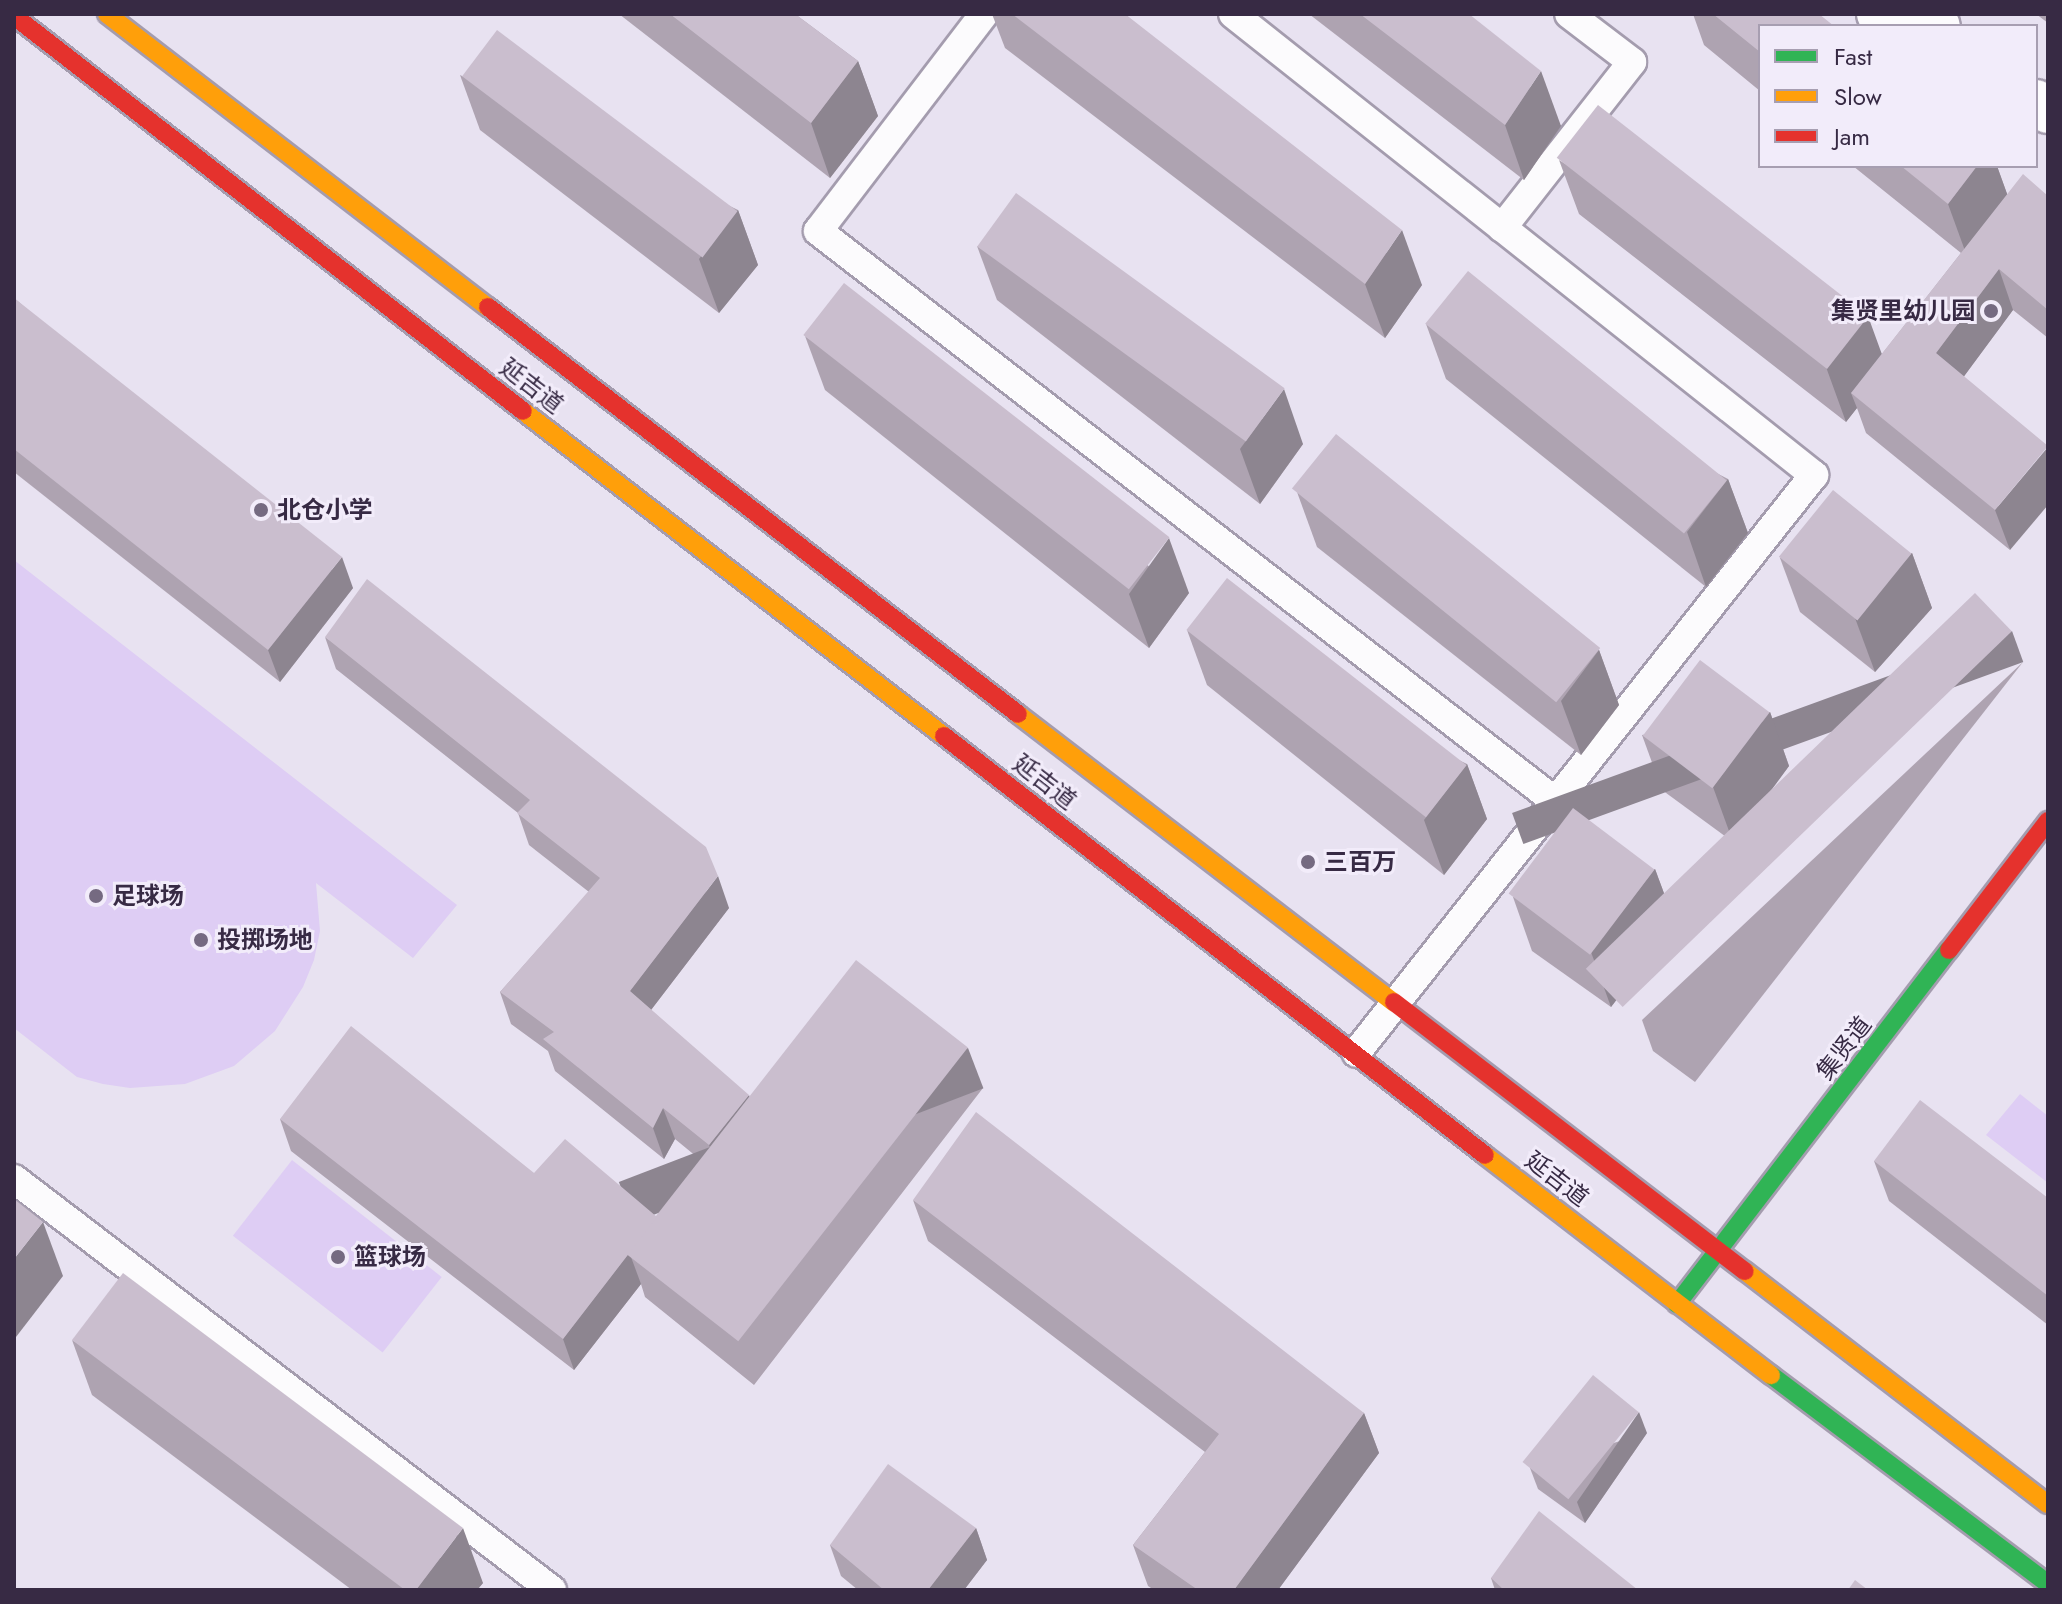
<!DOCTYPE html>
<html>
<head>
<meta charset="utf-8">
<style>
  body { margin:0 }
  #map { position:relative; width:2062px; height:1604px; overflow:hidden; background:#e8e2f1; font-family:Jost,"Noto Sans SC",sans-serif }
  div>[style] { position:absolute }
  .green>* { inset:0; background:#decdf4; transform-origin:0 0 }
  .roads { filter:drop-shadow(2px 0 #a49cae) drop-shadow(-2px 0 #a49cae) drop-shadow(0 2px #a49cae) drop-shadow(0 -2px #a49cae) }
  .lane>* { height:28px; margin:-14px; padding:0 14px; transform-origin:14px; border-radius:14px; background:#fcfbfd }
  .street>* { height:44px; margin:-22px; padding:0 22px; transform-origin:22px; border-radius:22px; background:#fcfbfd }
  .fast>* { height:18px; margin:-9px; padding:0 9px; transform-origin:9px; border-radius:9px; background:#30b455 }
  .slow>* { height:18px; margin:-9px; padding:0 9px; transform-origin:9px; border-radius:9px; background:#ff9f0a }
  .jam>* { height:18px; margin:-9px; padding:0 9px; transform-origin:9px; border-radius:9px; background:#e5322d }
  .wall>* { inset:0; background:#aea3b1 }
  .shaded-wall>* { inset:0; background:#8d8590; transform-origin:0 0 }
  .building>* { inset:0; background:#cabece; transform-origin:0 0 }
  .dots>* { width:22px; height:22px; translate:-50% -50%; box-sizing:border-box; border:4px solid #f2ecfa; border-radius:50% }
  span { translate:-50% -50%; white-space:nowrap; text-align:center; line-height:1.15; -webkit-text-stroke:6px #f2ecfa; paint-order:stroke }
  .poi-label { font-size:24px; color:#372a44; font-weight:700 }
  .right { translate:-100% -50%; text-align:right }
  .left { translate:0 -50%; text-align:left }
  .street-label { font-size:24px; color:#372a44 }
  .frame { position:absolute; inset:0; border:16px solid #372a44; pointer-events:none }
  .legend { position:absolute; left:1758px; top:24px; width:280px; height:144px; box-sizing:border-box; background:#f2ecfa; border:2px solid #a79eb1; margin:0; padding:10px 14px; list-style:none; font-size:24px; color:#372a44 }
  .legend li { display:flex; align-items:center; gap:16px; height:40px }
  .legend b { width:40px; border:2px solid #a79eb1 }
</style>
</head>
<body>
<div id="map">
  <div class="green">
    <div style="clip-path:polygon(14px 560px,457px 905px,413px 958px,316px 883px,320px 931px,314px 960px,303px 987px,275px 1031px,234px 1066px,185px 1084px,130px 1088px,103px 1084px,77px 1077px,14px 1028px)"></div>
    <div style="clip-path:polygon(2020px 1094px,2048px 1116px,2048px 1183px,1986px 1135px)"></div>
    <div style="left:292px;top:1160px;width:190px;height:96px;rotate:38deg"></div>
  </div>
  <div class="roads">
    <div class="lane">
      <div style="left:984px;top:14px;width:273px;rotate:127.4deg"></div>
      <div style="left:818px;top:231px;width:932px;rotate:37.72deg"></div>
      <div style="left:1233px;top:14px;width:742px;rotate:38.43deg"></div>
      <div style="left:1814px;top:475px;width:737px;rotate:128.39deg"></div>
      <div style="left:1502px;top:228px;width:211px;rotate:-51.9deg"></div>
      <div style="left:1632px;top:62px;width:79px;rotate:-142.7deg"></div>
      <div style="left:14px;top:1179px;width:677px;rotate:37.38deg"></div>
    </div>
    <div class="street">
      <div style="left:1879px;top:14px;width:19px;rotate:39deg"></div>
      <div style="left:1923px;top:14px;width:19px;rotate:39deg"></div>
      <div style="left:2036px;top:102px;width:15px;rotate:37deg"></div>
    </div>
    <div class="fast">
      <div style="left:1677px;top:1304px;width:446px;rotate:-52.5deg"></div>
      <div style="left:1771px;top:1375px;width:347px;rotate:37deg"></div>
    </div>
    <div class="slow">
      <div style="left:107px;top:14px;width:481px;rotate:37.6deg"></div>
      <div style="left:523px;top:411px;width:532px;rotate:37.67deg"></div>
      <div style="left:1018px;top:714px;width:474px;rotate:37.5deg"></div>
      <div style="left:1485px;top:1155px;width:361px;rotate:37.6deg"></div>
      <div style="left:1745px;top:1271px;width:382px;rotate:37.6deg"></div>
    </div>
    <div class="jam">
      <div style="left:14px;top:16px;width:644px;rotate:37.81deg"></div>
      <div style="left:488px;top:307px;width:668px;rotate:37.52deg"></div>
      <div style="left:944px;top:736px;width:684px;rotate:37.76deg"></div>
      <div style="left:1949px;top:950px;width:163px;rotate:-52.5deg"></div>
      <div style="left:1394px;top:1002px;width:442px;rotate:37.5deg"></div>
    </div>
  </div>
  <div class="wall">
    <div style="clip-path:polygon(619px 14px,795px 14px,858px 61px,878px 116px,830px 178px)"></div>
    <div style="clip-path:polygon(992px 14px,1125px 14px,1422px 285px,1385px 338px,1005px 48px)"></div>
    <div style="clip-path:polygon(1309px 14px,1469px 14px,1561px 126px,1524px 180px)"></div>
    <div style="clip-path:polygon(1693px 14px,1819px 14px,1760px 26px,1760px 91px,1704px 45px)"></div>
    <div style="clip-path:polygon(2036px 14px,2048px 14px,2048px 23px)"></div>
    <div style="clip-path:polygon(460px 75px,738px 210px,758px 265px,719px 313px,480px 130px)"></div>
    <div style="clip-path:polygon(1559px 160px,1882px 354px,1961px 253px,1853px 166px,1997px 166px,2007px 194px,2048px 196px,2048px 338px,2013px 310px,1964px 376px,2010px 550px,1866px 433px,1857px 408px,1846px 422px,1579px 214px)"></div>
    <div style="clip-path:polygon(977px 246px,1303px 444px,1260px 504px,997px 300px)"></div>
    <div style="clip-path:polygon(14px 298px,353px 588px,280px 682px,14px 472px)"></div>
    <div style="clip-path:polygon(1426px 324px,1728px 479px,1748px 533px,1706px 587px,1446px 379px)"></div>
    <div style="clip-path:polygon(805px 336px,1189px 593px,1149px 648px,825px 390px)"></div>
    <div style="clip-path:polygon(1297px 492px,1599px 650px,1619px 705px,1581px 755px,1317px 547px)"></div>
    <div style="clip-path:polygon(1912px 553px,1932px 608px,1875px 672px,1800px 612px,1780px 558px)"></div>
    <div style="clip-path:polygon(1187px 630px,1467px 764px,1487px 819px,1444px 875px,1207px 685px)"></div>
    <div style="clip-path:polygon(325px 637px,729px 908px,651px 1010px,751px 1099px,983px 1088px,754px 1385px,645px 1297px,641px 1284px,574px 1370px,291px 1151px,280px 1119px,534px 1173px,657px 1217px,659px 1220px,703px 1162px,675px 1139px,664px 1159px,555px 1071px,548px 1051px,511px 1024px,500px 992px,589px 892px,529px 845px,518px 813px,336px 669px)"></div>
    <div style="clip-path:polygon(2023px 662px,1695px 1082px,1653px 1051px,1642px 1020px)"></div>
    <div style="clip-path:polygon(1770px 712px,1789px 766px,1733px 842px,1662px 790px,1642px 735px)"></div>
    <div style="clip-path:polygon(1655px 869px,1675px 923px,1611px 1007px,1532px 951px,1513px 897px)"></div>
    <div style="clip-path:polygon(1874px 1161px,2048px 1198px,2048px 1325px,1889px 1201px)"></div>
    <div style="clip-path:polygon(913px 1200px,1364px 1413px,1379px 1453px,1278px 1590px,1154px 1590px,1148px 1586px,1133px 1545px,1205px 1452px,928px 1241px)"></div>
    <div style="clip-path:polygon(72px 1340px,483px 1583px,477px 1590px,352px 1590px,92px 1395px)"></div>
    <div style="clip-path:polygon(1647px 1433px,1585px 1523px,1538px 1489px,1530px 1468px)"></div>
    <div style="clip-path:polygon(976px 1528px,987px 1560px,964px 1590px,858px 1590px,841px 1576px,830px 1545px)"></div>
    <div style="clip-path:polygon(1491px 1578px,1638px 1590px,1495px 1590px)"></div>
  </div>
  <div class="shaded-wall">
    <div style="clip-path:polygon(858px 61px,878px 116px,830px 178px,811px 123px)"></div>
    <div style="clip-path:polygon(1541px 71px,1561px 126px,1524px 180px,1505px 125px)"></div>
    <div style="clip-path:polygon(1977px 166px,1997px 166px,2010px 202px,1968px 259px,1948px 204px)"></div>
    <div style="clip-path:polygon(738px 210px,758px 265px,719px 313px,699px 259px)"></div>
    <div style="clip-path:polygon(1402px 230px,1422px 285px,1385px 338px,1365px 284px)"></div>
    <div style="clip-path:polygon(1999px 269px,2013px 310px,1951px 394px,1936px 353px)"></div>
    <div style="clip-path:polygon(1868px 316px,1888px 371px,1851px 393px,1857px 408px,1846px 422px,1826px 367px)"></div>
    <div style="clip-path:polygon(1284px 389px,1303px 444px,1260px 504px,1240px 449px)"></div>
    <div style="clip-path:polygon(2048px 447px,2048px 505px,2010px 550px,1995px 510px)"></div>
    <div style="clip-path:polygon(1728px 479px,1748px 533px,1706px 587px,1687px 532px)"></div>
    <div style="clip-path:polygon(1169px 538px,1189px 593px,1149px 648px,1129px 594px)"></div>
    <div style="clip-path:polygon(1912px 553px,1932px 608px,1875px 672px,1855px 618px)"></div>
    <div style="clip-path:polygon(342px 557px,353px 588px,280px 682px,268px 650px)"></div>
    <div style="left:2012px;top:631px;width:33px;height:532px;rotate:70deg"></div>
    <div style="clip-path:polygon(1599px 650px,1619px 705px,1581px 755px,1561px 701px)"></div>
    <div style="clip-path:polygon(1770px 712px,1789px 766px,1733px 842px,1713px 787px)"></div>
    <div style="clip-path:polygon(1467px 764px,1487px 819px,1444px 875px,1424px 820px)"></div>
    <div style="clip-path:polygon(1655px 869px,1675px 923px,1611px 1007px,1591px 952px)"></div>
    <div style="clip-path:polygon(718px 876px,729px 908px,641px 1023px,630px 991px)"></div>
    <div style="left:968px;top:1048px;width:43px;height:374px;rotate:69deg"></div>
    <div style="clip-path:polygon(749px 1095px,760px 1126px,721px 1177px,709px 1145px)"></div>
    <div style="clip-path:polygon(663px 1108px,675px 1139px,664px 1159px,653px 1128px)"></div>
    <div style="clip-path:polygon(657px 1217px,669px 1248px,631px 1257px,641px 1284px,574px 1370px,563px 1339px)"></div>
    <div style="clip-path:polygon(43px 1222px,63px 1276px,16px 1337px,14px 1330px,14px 1259px)"></div>
    <div style="clip-path:polygon(1639px 1412px,1647px 1433px,1585px 1523px,1577px 1502px)"></div>
    <div style="clip-path:polygon(1364px 1413px,1379px 1453px,1278px 1590px,1234px 1590px)"></div>
    <div style="clip-path:polygon(463px 1528px,483px 1583px,477px 1590px,416px 1590px)"></div>
    <div style="clip-path:polygon(976px 1528px,987px 1560px,964px 1590px,928px 1590px)"></div>
  </div>
  <div class="building">
    <div style="clip-path:polygon(670px 14px,795px 14px,858px 61px,811px 123px)"></div>
    <div style="clip-path:polygon(1012px 14px,1125px 14px,1402px 230px,1365px 284px)"></div>
    <div style="clip-path:polygon(1360px 14px,1469px 14px,1541px 71px,1505px 125px)"></div>
    <div style="clip-path:polygon(1713px 14px,1819px 14px,1834px 26px,1760px 26px,1760px 52px)"></div>
    <div style="left:497px;top:30px;width:301px;height:58px;rotate:37deg"></div>
    <div style="left:1598px;top:105px;width:343px;height:67px;rotate:38deg"></div>
    <div style="clip-path:polygon(1901px 166px,1977px 166px,1948px 204px)"></div>
    <div style="clip-path:polygon(2023px 174px,2048px 196px,2048px 310px,1999px 269px,1936px 353px,2048px 446px,1995px 510px,1851px 393px)"></div>
    <div style="left:1016px;top:193px;width:332px;height:66px;rotate:36deg"></div>
    <div style="left:1468px;top:271px;width:333px;height:68px;rotate:39deg"></div>
    <div style="left:844px;top:283px;width:413px;height:66px;rotate:38deg"></div>
    <div style="clip-path:polygon(14px 298px,342px 557px,268px 650px,14px 449px)"></div>
    <div style="left:1336px;top:434px;width:340px;height:70px;rotate:39deg"></div>
    <div style="left:1833px;top:490px;width:101px;height:86px;rotate:39deg"></div>
    <div style="left:1227px;top:578px;width:304px;height:66px;rotate:38deg"></div>
    <div style="clip-path:polygon(367px 579px,706px 847px,718px 876px,630px 991px,749px 1095px,709px 1145px,663px 1108px,653px 1128px,543px 1039px,554px 1032px,500px 992px,600px 878px,517px 813px,530px 800px,325px 637px)"></div>
    <div style="left:1975px;top:593px;width:53px;height:541px;rotate:46deg"></div>
    <div style="left:1700px;top:660px;width:87px;height:95px;rotate:37deg"></div>
    <div style="left:1573px;top:808px;width:102px;height:107px;rotate:37deg"></div>
    <div style="left:856px;top:960px;width:142px;height:373px;rotate:38deg"></div>
    <div style="clip-path:polygon(351px 1026px,534px 1173px,565px 1139px,657px 1217px,563px 1339px,280px 1119px)"></div>
    <div style="clip-path:polygon(1920px 1100px,2048px 1198px,2048px 1296px,1874px 1161px)"></div>
    <div style="clip-path:polygon(976px 1112px,1364px 1413px,1234px 1590px,1198px 1590px,1133px 1545px,1219px 1434px,913px 1200px)"></div>
    <div style="clip-path:polygon(14px 1199px,43px 1222px,14px 1259px)"></div>
    <div style="clip-path:polygon(123px 1273px,463px 1528px,416px 1590px,405px 1590px,72px 1340px)"></div>
    <div style="left:1593px;top:1375px;width:59px;height:112px;rotate:39deg"></div>
    <div style="clip-path:polygon(888px 1464px,976px 1528px,928px 1590px,884px 1590px,830px 1545px)"></div>
    <div style="clip-path:polygon(1539px 1511px,1638px 1590px,1504px 1590px,1491px 1578px)"></div>
    <div style="clip-path:polygon(1855px 1580px,1868px 1590px,1848px 1590px)"></div>
  </div>
  <div class="dots">
    <div style="left:1991px;top:311px;background:#756a81"></div>
    <div style="left:261px;top:510px;background:#756a81"></div>
    <div style="left:1308px;top:862px;background:#756a81"></div>
    <div style="left:96px;top:896px;background:#756a81"></div>
    <div style="left:201px;top:940px;background:#756a81"></div>
    <div style="left:338px;top:1257px;background:#756a81"></div>
  </div>
  <div class="poi-label">
    <span class="right" style="left:1975px;top:311px">集贤里幼儿园</span>
    <span class="left" style="left:277px;top:510px">北仓小学</span>
    <span class="left" style="left:1324px;top:862px">三百万</span>
    <span class="left" style="left:112px;top:896px">足球场</span>
    <span class="left" style="left:217px;top:940px">投掷场地</span>
    <span class="left" style="left:354px;top:1257px">篮球场</span>
  </div>
  <div class="street-label">
    <span style="left:532px;top:386px;rotate:38deg">延吉道</span>
    <span style="left:1045px;top:782px;rotate:38deg">延吉道</span>
    <span style="left:1844px;top:1048px;rotate:-52deg">集贤道</span>
    <span style="left:1557px;top:1179px;rotate:38deg">延吉道</span>
  </div>
  <div class="frame"></div>
  <ul class="legend">
  <li><b style="height:10px;background:#30b455"></b>Fast</li>
  <li><b style="height:10px;background:#ff9f0a"></b>Slow</li>
  <li><b style="height:10px;background:#e5322d"></b>Jam</li>
  </ul>
</div>
</body>
</html>
